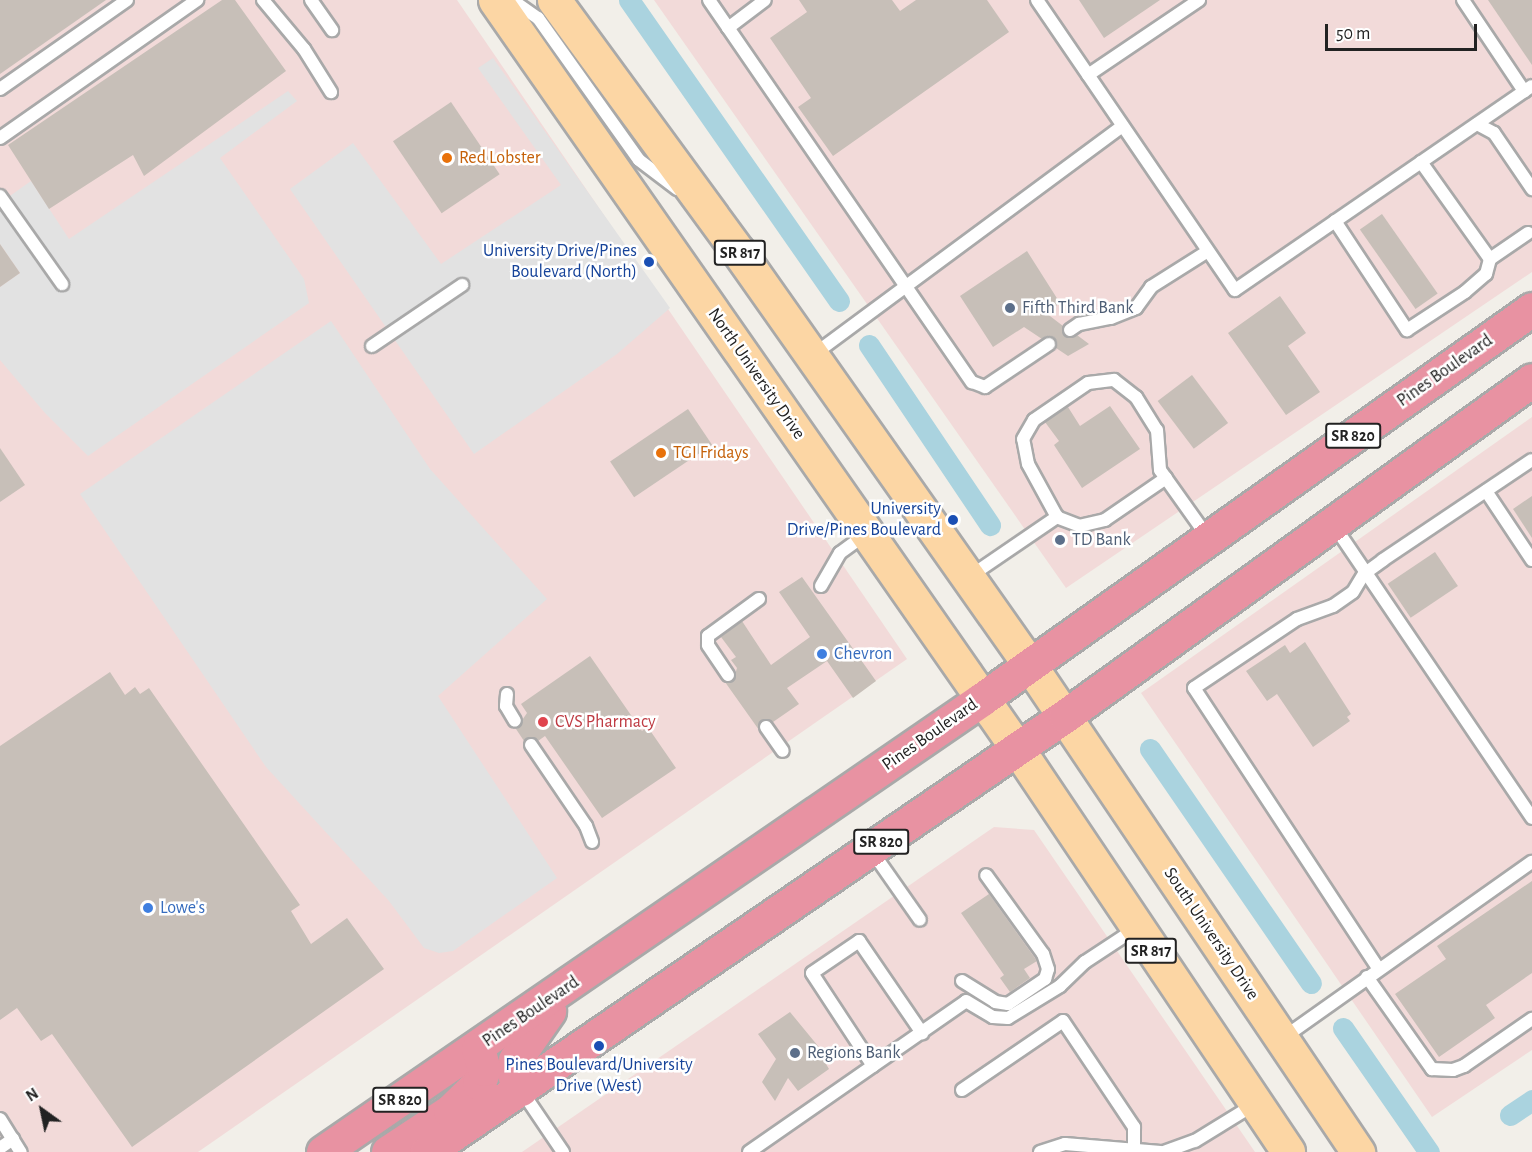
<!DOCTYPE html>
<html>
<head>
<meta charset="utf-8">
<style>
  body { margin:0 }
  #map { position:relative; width:1532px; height:1152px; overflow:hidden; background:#f2efe9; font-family:"Alegreya Sans",sans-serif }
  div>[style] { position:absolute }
  .commercial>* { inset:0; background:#f2dad9 }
  .parking>* { inset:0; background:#e2e2e2 }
  .canal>* { height:21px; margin:-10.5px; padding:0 10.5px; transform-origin:10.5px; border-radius:10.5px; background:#aad3df }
  .building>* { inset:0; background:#c7bfb8; transform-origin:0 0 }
  .roads { filter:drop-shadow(2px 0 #a9a9a9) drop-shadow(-2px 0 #a9a9a9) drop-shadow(0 2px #a9a9a9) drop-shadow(0 -2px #a9a9a9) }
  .lane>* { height:12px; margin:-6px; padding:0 6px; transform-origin:6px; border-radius:6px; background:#fff }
  .primary>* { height:33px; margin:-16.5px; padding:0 16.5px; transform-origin:16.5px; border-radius:16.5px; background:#fcd6a4 }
  .highway>* { height:33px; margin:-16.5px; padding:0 16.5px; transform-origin:16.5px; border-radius:16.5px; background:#e892a2 }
  .dots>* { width:16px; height:16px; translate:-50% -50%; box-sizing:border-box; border:3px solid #fff; border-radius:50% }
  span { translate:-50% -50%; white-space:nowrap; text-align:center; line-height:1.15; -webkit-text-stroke:5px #fff; paint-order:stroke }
  .shield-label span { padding:2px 4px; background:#fff; border:2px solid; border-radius:4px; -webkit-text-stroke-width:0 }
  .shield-label { font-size:16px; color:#222; font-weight:700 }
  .food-label { font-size:18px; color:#c56008 }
  .left { translate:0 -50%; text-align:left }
  .transit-label { font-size:18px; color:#164399 }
  .right { translate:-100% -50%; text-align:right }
  .service-label { font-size:18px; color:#4e5e75 }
  .street-label { font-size:18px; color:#222 }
  .shop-label { font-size:18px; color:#366cbe }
  .health-label { font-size:18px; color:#be3a42 }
  .north { position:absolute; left:12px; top:1080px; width:60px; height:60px; -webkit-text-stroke:4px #fff; paint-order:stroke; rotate:327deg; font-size:16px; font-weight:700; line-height:24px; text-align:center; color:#222 }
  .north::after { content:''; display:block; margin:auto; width:21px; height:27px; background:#222; clip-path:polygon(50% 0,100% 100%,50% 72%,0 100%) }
  .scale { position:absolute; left:1325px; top:24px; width:152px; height:27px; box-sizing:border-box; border:3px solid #222; border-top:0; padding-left:8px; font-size:18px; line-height:21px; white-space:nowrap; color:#222; -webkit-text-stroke:4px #fff; paint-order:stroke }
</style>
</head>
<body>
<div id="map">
  <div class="commercial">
    <div style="clip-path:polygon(0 0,457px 0,907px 659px,198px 1152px,0 1152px)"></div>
    <div style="clip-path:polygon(654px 0,1532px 0,1532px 272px,1066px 588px)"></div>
    <div style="clip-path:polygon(1532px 417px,1532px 1050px,1432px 1117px,1141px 693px)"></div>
    <div style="clip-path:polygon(994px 827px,1034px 830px,1255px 1152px,522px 1152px)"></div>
  </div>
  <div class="parking">
    <div style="clip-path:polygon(493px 58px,670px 308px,617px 354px,474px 454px,290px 189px,353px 143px,441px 264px,561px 185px,478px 68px)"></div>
    <div style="clip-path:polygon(288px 91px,297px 101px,220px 158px,304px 279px,309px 303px,88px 456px,45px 413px,0 360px,0 287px,20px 273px,0 244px,0 203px,31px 181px,69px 239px)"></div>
    <div style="clip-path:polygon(331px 321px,430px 469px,547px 599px,438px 696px,557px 878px,453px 951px,439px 953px,424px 948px,389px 901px,266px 767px,80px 494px)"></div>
  </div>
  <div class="canal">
    <div style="left:629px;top:0;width:367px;rotate:55.1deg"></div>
    <div style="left:869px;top:345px;width:217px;rotate:56.1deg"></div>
    <div style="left:1150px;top:749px;width:284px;rotate:55.5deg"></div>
    <div style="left:1343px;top:1028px;width:151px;rotate:55.3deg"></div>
    <div style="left:1510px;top:1115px;width:27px;rotate:-34deg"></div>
  </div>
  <div class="building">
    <div style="clip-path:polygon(0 0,106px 0,0 74px)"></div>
    <div style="clip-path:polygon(222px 0,235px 0,286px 71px,144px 176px,133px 155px,49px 209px,8px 145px)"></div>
    <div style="clip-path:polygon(799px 0,892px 0,900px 11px,916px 0,987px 0,1009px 32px,833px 156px,798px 107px,811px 98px,770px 38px,807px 12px)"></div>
    <div style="clip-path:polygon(1079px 0,1160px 0,1104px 38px)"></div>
    <div style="clip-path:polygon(1488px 0,1532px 0,1532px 65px)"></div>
    <div style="left:451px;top:102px;width:87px;height:70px;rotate:56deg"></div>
    <div style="left:1382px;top:214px;width:97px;height:27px;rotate:55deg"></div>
    <div style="clip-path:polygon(0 244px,20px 273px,0 287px)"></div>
    <div style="clip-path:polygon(1027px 251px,1060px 303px,1046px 313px,1063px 326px,1066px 337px,1077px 335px,1089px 344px,1068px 356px,1056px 348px,1053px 337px,1042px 339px,1024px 327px,993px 347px,960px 296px)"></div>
    <div style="clip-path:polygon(1280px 296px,1306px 333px,1288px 346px,1320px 392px,1286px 415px,1228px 333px)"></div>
    <div style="left:1192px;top:375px;width:60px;height:43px;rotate:53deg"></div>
    <div style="clip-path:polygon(1110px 406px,1140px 449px,1082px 488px,1054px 445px,1059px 441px,1045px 422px,1068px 407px,1080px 426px)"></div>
    <div style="left:688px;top:409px;width:43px;height:94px;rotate:56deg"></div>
    <div style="clip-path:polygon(0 448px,25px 485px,0 502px)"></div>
    <div style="clip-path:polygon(1532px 496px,1532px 538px,1513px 509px)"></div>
    <div style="left:1435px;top:552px;width:41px;height:57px;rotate:56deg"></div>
    <div style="clip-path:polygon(802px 577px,876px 681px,853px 698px,827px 661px,787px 688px,799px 704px,773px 722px,762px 720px,759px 730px,725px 682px,733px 681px,737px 668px,731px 660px,736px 657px,721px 637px,742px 621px,771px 665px,810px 637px,779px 592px)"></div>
    <div style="clip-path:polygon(1305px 642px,1351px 714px,1347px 717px,1350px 721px,1313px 747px,1277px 694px,1267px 701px,1246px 671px,1285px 645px,1290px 653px)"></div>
    <div style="clip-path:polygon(590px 656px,642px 731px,647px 726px,676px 768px,602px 818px,545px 736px,538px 741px,531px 737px,524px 741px,516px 729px,527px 713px,521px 704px)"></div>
    <div style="clip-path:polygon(110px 672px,125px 695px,135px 687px,140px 694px,149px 688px,300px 905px,291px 911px,311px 944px,347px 918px,384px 969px,132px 1147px,52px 1034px,41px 1041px,17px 1008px,0 1020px,0 746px)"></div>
    <div style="clip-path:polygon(1532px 881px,1532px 973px,1486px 1005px,1495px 1018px,1439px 1057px,1395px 994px,1446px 959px,1437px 946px)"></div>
    <div style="clip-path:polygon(989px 894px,1037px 961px,1024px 969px,1030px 978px,1010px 992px,1000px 978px,1004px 975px,961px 913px)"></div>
    <div style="clip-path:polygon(790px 1012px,827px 1057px,823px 1059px,829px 1069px,798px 1091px,788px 1078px,775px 1101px,762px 1082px,776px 1059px,758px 1034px)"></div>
  </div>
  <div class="roads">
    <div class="lane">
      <div style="left:263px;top:0;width:64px;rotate:50.1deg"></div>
      <div style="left:304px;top:49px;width:51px;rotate:57.9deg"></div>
      <div style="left:311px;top:0;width:37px;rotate:55deg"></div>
      <div style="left:512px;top:0;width:32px;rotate:35deg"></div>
      <div style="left:538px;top:18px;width:174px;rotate:54.6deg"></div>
      <div style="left:639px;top:160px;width:48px;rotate:37.3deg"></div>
      <div style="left:709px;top:0;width:464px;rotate:55.5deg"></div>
      <div style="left:972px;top:382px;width:14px;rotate:21deg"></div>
      <div style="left:985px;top:387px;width:77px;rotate:-33.9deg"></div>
      <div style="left:1037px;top:0;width:351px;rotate:55.7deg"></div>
      <div style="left:1235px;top:290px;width:360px;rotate:-34.5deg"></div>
      <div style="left:1463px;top:0;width:110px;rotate:56.2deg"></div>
      <div style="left:728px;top:28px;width:46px;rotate:-37.1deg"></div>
      <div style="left:1088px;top:75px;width:134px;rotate:-34deg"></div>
      <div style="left:0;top:89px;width:155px;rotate:-35deg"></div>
      <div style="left:1477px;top:124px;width:19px;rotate:28deg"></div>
      <div style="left:1494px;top:133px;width:68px;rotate:55.8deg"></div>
      <div style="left:0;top:138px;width:241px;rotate:-35deg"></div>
      <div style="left:1421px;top:162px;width:119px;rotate:54.6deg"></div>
      <div style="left:0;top:196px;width:108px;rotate:54.8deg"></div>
      <div style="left:1335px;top:221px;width:131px;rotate:56.6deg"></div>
      <div style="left:1407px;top:330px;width:69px;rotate:-33.2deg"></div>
      <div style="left:1465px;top:292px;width:28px;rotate:-41deg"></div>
      <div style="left:1486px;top:274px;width:16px;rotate:-75deg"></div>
      <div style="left:1490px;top:259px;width:46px;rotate:-34.4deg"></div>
      <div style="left:1070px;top:330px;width:11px;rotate:-34deg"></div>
      <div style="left:1079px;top:324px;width:33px;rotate:-11deg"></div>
      <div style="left:1111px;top:318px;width:27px;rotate:-22deg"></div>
      <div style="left:1136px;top:308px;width:26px;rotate:-54deg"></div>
      <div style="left:1151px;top:287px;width:67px;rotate:-32.3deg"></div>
      <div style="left:372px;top:346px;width:109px;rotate:-34.1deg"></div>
      <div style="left:813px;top:355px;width:385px;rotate:-36.5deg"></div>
      <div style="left:1166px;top:478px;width:74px;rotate:145.5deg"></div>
      <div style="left:1105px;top:520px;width:26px;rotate:167deg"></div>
      <div style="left:1080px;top:526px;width:25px;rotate:-159deg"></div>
      <div style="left:1057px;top:517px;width:60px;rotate:-118.7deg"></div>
      <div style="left:1028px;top:464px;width:25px;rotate:-101deg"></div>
      <div style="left:1023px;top:439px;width:22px;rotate:-60deg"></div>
      <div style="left:1034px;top:420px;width:65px;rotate:-34.4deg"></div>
      <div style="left:1088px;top:383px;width:26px;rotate:-7deg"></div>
      <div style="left:1114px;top:380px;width:28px;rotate:38deg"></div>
      <div style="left:1136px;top:397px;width:39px;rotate:58deg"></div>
      <div style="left:1157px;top:430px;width:40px;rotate:85.7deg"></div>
      <div style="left:1160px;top:470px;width:85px;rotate:54.6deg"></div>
      <div style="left:1486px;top:491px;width:83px;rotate:56.3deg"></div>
      <div style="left:1333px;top:524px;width:355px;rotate:55.9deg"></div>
      <div style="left:969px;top:577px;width:107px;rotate:-34.3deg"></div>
      <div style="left:821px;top:586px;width:38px;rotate:-60deg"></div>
      <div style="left:840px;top:553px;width:32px;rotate:-36deg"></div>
      <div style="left:728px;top:675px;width:36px;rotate:-124deg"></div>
      <div style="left:708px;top:645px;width:9px;rotate:-90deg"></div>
      <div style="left:708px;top:636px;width:63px;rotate:-36deg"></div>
      <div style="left:507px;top:694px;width:12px;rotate:95deg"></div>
      <div style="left:506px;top:706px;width:17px;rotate:59deg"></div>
      <div style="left:766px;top:727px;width:29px;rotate:55deg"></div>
      <div style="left:531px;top:745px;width:98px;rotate:55.8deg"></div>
      <div style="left:586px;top:826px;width:17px;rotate:69deg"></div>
      <div style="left:871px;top:850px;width:85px;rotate:55deg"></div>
      <div style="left:1378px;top:968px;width:335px;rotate:-123.3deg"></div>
      <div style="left:1194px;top:688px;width:124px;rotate:-33.8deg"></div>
      <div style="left:1297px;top:619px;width:38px;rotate:-20deg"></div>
      <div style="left:1333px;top:606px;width:24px;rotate:-35deg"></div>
      <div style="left:1353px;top:592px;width:21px;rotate:-59deg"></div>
      <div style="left:1364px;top:574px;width:24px;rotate:-36deg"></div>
      <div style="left:1383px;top:560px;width:179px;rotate:-33.9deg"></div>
      <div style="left:1367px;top:977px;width:113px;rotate:54.8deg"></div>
      <div style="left:1432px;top:1069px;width:21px;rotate:3deg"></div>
      <div style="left:1453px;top:1070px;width:12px;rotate:-20deg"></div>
      <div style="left:1464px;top:1066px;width:83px;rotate:-34.7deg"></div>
      <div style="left:962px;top:981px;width:39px;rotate:32deg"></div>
      <div style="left:995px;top:1002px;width:13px;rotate:9deg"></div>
      <div style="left:1008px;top:1004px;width:45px;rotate:-34deg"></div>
      <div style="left:1045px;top:979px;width:10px;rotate:-73deg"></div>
      <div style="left:1048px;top:969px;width:16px;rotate:-108deg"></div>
      <div style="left:1043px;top:954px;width:97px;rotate:-125.8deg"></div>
      <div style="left:1283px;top:1038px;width:305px;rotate:-35.3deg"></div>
      <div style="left:873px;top:1066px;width:111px;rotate:-123.3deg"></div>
      <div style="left:812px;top:973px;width:57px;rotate:-34.2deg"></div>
      <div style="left:859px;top:941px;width:112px;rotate:55.6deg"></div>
      <div style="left:521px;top:1090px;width:75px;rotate:55.9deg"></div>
      <div style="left:962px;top:1090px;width:122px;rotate:-34.3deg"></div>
      <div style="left:1063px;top:1021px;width:128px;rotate:56.2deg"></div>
      <div style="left:1134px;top:1127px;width:23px;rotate:90deg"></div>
      <div style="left:0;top:1119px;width:39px;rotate:58deg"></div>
      <div style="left:0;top:1148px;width:16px;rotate:-35deg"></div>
      <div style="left:749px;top:1152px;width:264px;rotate:-34.8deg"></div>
      <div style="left:966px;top:1001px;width:31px;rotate:31deg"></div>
      <div style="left:993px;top:1017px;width:15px;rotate:4deg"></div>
      <div style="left:1008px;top:1018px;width:61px;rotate:-31.6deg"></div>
      <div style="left:1060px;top:986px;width:35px;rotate:-44deg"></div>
      <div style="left:1085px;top:962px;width:60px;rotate:-33.4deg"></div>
      <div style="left:1040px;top:1152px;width:26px;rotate:-18deg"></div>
      <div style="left:1065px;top:1144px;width:96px;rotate:4.8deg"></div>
      <div style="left:1164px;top:1152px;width:33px;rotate:-20deg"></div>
      <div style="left:1195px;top:1141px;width:70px;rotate:-31.7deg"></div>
    </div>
    <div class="primary">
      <div style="left:495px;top:0;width:912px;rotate:55.09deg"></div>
      <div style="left:1017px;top:748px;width:486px;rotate:56.1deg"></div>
      <div style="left:554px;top:0;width:311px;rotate:53.8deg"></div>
      <div style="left:738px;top:251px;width:505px;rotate:54.83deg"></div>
      <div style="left:1029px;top:664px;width:589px;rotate:56.01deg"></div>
    </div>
    <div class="highway">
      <div style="left:521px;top:1089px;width:13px;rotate:-117deg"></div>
      <div style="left:515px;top:1077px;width:17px;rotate:-90deg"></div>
      <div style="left:515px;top:1060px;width:60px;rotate:-55.2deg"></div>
      <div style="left:323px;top:1152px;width:800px;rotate:-34.5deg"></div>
      <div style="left:982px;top:699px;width:674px;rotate:-35.34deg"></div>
      <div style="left:388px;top:1152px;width:74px;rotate:-33.5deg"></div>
      <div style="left:450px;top:1111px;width:40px;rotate:-44deg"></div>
      <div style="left:479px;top:1083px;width:15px;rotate:-70deg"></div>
      <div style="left:484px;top:1069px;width:21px;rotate:-107deg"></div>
      <div style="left:427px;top:1152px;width:773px;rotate:-34.35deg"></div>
      <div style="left:1065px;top:716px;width:575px;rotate:-35.73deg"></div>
    </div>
  </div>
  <div class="dots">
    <div style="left:447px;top:158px;background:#e8710a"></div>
    <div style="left:649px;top:262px;background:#1a4fb4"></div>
    <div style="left:1010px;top:308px;background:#5c6f8a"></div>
    <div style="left:661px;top:453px;background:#e8710a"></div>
    <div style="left:953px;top:520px;background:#1a4fb4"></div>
    <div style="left:1060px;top:540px;background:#5c6f8a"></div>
    <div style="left:822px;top:654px;background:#3f7fe0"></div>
    <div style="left:543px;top:722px;background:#e0444e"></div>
    <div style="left:148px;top:908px;background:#3f7fe0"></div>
    <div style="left:599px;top:1046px;background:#1a4fb4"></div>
    <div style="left:795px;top:1053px;background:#5c6f8a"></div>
  </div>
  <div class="shield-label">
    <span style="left:740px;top:253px">SR 817</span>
    <span style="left:1353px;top:436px">SR 820</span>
    <span style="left:881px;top:842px">SR 820</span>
    <span style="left:1151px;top:951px">SR 817</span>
    <span style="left:400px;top:1100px">SR 820</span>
  </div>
  <div class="food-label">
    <span class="left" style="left:459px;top:158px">Red Lobster</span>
    <span class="left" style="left:673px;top:453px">TGI Fridays</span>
  </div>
  <div class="transit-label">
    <span class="right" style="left:637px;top:262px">University Drive/Pines<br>Boulevard (North)</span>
    <span class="right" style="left:941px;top:520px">University<br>Drive/Pines Boulevard</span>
    <span style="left:599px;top:1076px">Pines Boulevard/University<br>Drive (West)</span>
  </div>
  <div class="service-label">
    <span class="left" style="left:1022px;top:308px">Fifth Third Bank</span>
    <span class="left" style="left:1072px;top:540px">TD Bank</span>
    <span class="left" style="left:807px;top:1053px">Regions Bank</span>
  </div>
  <div class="street-label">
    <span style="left:1445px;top:371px;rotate:-35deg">Pines Boulevard</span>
    <span style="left:756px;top:374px;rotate:55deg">North University Drive</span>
    <span style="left:930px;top:735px;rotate:-35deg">Pines Boulevard</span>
    <span style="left:1211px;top:934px;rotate:56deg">South University Drive</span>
    <span style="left:531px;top:1012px;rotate:-34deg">Pines Boulevard</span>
  </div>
  <div class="shop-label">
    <span class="left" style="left:834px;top:654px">Chevron</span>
    <span class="left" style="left:160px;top:908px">Lowe's</span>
  </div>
  <div class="health-label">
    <span class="left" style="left:555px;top:722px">CVS Pharmacy</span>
  </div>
  <div class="north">N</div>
  <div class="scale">50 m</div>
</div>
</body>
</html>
